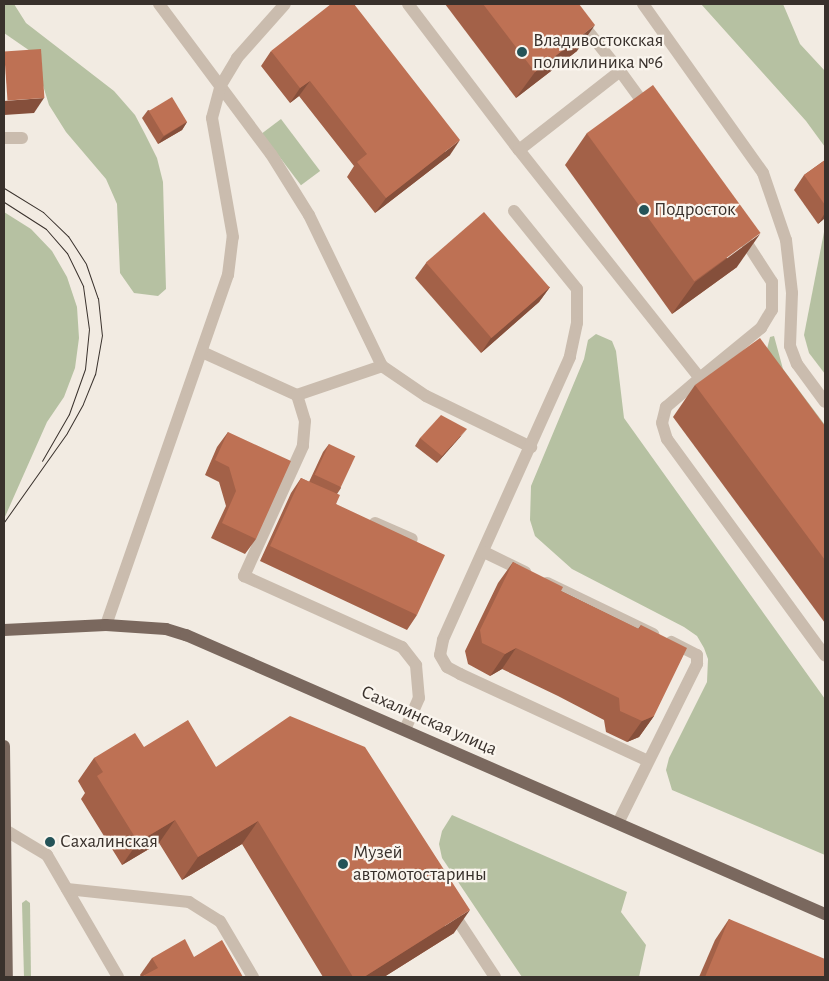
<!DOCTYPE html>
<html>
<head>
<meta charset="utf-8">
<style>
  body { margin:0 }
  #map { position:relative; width:829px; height:981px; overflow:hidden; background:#f2ebe2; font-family:"Alegreya Sans",sans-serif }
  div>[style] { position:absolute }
  .green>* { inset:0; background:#b6c1a2; transform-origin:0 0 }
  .lane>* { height:12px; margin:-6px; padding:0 6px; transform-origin:6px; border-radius:6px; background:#cabcae }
  .primary>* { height:12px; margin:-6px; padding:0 6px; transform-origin:6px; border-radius:6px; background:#7a685e }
  .tram>* { height:1px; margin:-0.5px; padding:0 0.5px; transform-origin:0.5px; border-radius:0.5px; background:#39312c }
  .wall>* { inset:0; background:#a36148 }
  .shaded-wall>* { inset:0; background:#854f3b }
  .building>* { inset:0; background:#be7154; transform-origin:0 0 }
  .dots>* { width:14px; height:14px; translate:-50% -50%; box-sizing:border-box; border:2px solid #faf5ee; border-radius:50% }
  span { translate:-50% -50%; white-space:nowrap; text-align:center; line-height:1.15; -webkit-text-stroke:4.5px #faf5ee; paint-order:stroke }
  .poi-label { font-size:19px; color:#39312c }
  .left { translate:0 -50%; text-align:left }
  .street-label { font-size:19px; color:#39312c }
  .frame { position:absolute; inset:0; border:5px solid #39312c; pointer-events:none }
</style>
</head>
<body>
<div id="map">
  <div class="green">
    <div style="clip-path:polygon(4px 4px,14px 4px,26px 23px,114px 91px,135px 115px,145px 134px,157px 158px,163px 182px,166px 289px,158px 296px,134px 293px,120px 273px,117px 204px,106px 179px,66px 132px,49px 105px,33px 53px,4px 33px)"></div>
    <div style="clip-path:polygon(701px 4px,783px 4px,800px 44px,825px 71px,825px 147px,806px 121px)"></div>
    <div style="left:281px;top:119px;width:65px;height:24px;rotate:53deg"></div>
    <div style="clip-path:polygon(4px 212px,31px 229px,52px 251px,67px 277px,77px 307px,79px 338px,75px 368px,64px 397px,47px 422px,4px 519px)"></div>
    <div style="clip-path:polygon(825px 227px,825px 374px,809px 353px,804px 335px)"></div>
    <div style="clip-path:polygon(596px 334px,612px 341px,616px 351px,624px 418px,825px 699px,825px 855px,672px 790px,666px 770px,669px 758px,707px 682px,708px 659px,704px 648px,697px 636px,684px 627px,572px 569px,535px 536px,530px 520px,531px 486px,584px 359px,588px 340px)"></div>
    <div style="clip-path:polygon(774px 336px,783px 369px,825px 425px,825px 438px,767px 349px,770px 337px)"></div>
    <div style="clip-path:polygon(452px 815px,627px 892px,621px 912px,646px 945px,639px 977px,522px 977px,442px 858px,439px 844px,442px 831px)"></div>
    <div style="clip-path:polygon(26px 900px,30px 903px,31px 977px,24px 977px,22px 903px)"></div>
  </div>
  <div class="lane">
    <div style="left:159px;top:4px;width:187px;rotate:53.3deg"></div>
    <div style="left:271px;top:154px;width:72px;rotate:58.1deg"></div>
    <div style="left:309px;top:215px;width:168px;rotate:64.2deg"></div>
    <div style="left:382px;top:366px;width:53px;rotate:34.3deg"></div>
    <div style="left:426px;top:396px;width:117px;rotate:25.9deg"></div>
    <div style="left:408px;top:4px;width:183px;rotate:52.8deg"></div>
    <div style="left:519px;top:150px;width:291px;rotate:51.6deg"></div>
    <div style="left:700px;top:378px;width:45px;rotate:139.5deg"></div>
    <div style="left:666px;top:407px;width:16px;rotate:104deg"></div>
    <div style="left:662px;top:423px;width:17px;rotate:73deg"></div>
    <div style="left:667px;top:439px;width:268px;rotate:53.9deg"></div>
    <div style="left:643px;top:4px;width:207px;rotate:54.6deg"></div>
    <div style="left:763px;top:173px;width:71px;rotate:71.1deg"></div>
    <div style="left:786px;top:240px;width:53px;rotate:83.5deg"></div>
    <div style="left:792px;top:293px;width:53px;rotate:92.2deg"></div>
    <div style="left:790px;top:346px;width:19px;rotate:69deg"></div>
    <div style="left:797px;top:364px;width:47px;rotate:53.6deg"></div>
    <div style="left:620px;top:71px;width:46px;rotate:53.9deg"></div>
    <div style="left:4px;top:138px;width:18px"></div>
    <div style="left:519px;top:150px;width:128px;rotate:-38deg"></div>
    <div style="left:620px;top:71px;width:86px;rotate:-128.9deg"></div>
    <div style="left:514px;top:211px;width:100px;rotate:51.1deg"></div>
    <div style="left:577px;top:289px;width:34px;rotate:90deg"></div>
    <div style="left:577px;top:323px;width:35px;rotate:102deg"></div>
    <div style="left:570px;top:357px;width:310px;rotate:114.2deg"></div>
    <div style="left:443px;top:640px;width:15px;rotate:101deg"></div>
    <div style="left:440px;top:655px;width:14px;rotate:60deg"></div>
    <div style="left:447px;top:667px;width:15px;rotate:28deg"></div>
    <div style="left:460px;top:674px;width:207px;rotate:24.8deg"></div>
    <div style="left:202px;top:352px;width:104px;rotate:24.4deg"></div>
    <div style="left:297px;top:395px;width:27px;rotate:73deg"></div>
    <div style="left:305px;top:421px;width:25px;rotate:95deg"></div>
    <div style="left:303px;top:446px;width:143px;rotate:114.4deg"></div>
    <div style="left:244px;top:576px;width:173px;rotate:24.2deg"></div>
    <div style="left:402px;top:647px;width:23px;rotate:52deg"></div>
    <div style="left:416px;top:665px;width:33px;rotate:85deg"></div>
    <div style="left:419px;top:698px;width:35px;rotate:114deg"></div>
    <div style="left:700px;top:378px;width:79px;rotate:-39.3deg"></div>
    <div style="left:761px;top:328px;width:21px;rotate:-59deg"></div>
    <div style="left:772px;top:310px;width:28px;rotate:-90deg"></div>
    <div style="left:772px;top:282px;width:57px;rotate:-122.9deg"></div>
    <div style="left:297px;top:395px;width:90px;rotate:-18.8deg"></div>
    <div style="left:375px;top:523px;width:40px;rotate:23.4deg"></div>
    <div style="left:484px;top:552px;width:46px;rotate:26deg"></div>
    <div style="left:547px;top:583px;width:118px;rotate:25.7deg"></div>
    <div style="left:106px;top:625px;width:371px;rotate:-70.8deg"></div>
    <div style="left:228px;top:275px;width:38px;rotate:-83deg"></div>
    <div style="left:233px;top:237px;width:121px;rotate:-100deg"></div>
    <div style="left:212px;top:118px;width:34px;rotate:-75deg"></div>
    <div style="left:221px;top:85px;width:31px;rotate:-59deg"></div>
    <div style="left:237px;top:58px;width:72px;rotate:-48.4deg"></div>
    <div style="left:618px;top:823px;width:178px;rotate:-63.6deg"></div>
    <div style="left:697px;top:664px;width:9px;rotate:-90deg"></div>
    <div style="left:697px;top:655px;width:29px;rotate:-153deg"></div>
    <div style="left:5px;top:830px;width:49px;rotate:30.8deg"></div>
    <div style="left:47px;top:855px;width:141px;rotate:59.8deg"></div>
    <div style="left:67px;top:889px;width:123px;rotate:6.1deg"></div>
    <div style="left:189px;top:902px;width:36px;rotate:32deg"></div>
    <div style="left:220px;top:921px;width:65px;rotate:59.5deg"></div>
    <div style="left:451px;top:910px;width:80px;rotate:56.7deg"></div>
  </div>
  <div class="primary">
    <div style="left:4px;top:630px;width:102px;rotate:-2.8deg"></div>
    <div style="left:106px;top:625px;width:60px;rotate:3.8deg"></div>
    <div style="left:166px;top:629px;width:21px;rotate:17deg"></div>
    <div style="left:186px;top:635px;width:697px;rotate:23.59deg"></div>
    <div style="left:4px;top:746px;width:231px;rotate:89.3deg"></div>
  </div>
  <div class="tram">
    <div style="left:4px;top:188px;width:46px;rotate:31.6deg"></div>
    <div style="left:43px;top:212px;width:35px;rotate:44deg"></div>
    <div style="left:68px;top:236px;width:33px;rotate:57deg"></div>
    <div style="left:86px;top:264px;width:36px;rotate:71deg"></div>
    <div style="left:98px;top:298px;width:37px;rotate:84deg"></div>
    <div style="left:102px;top:335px;width:40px;rotate:100deg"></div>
    <div style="left:95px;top:374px;width:32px;rotate:112deg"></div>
    <div style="left:83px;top:404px;width:33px;rotate:119deg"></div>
    <div style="left:67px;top:433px;width:109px;rotate:125.3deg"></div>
    <div style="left:4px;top:202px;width:50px;rotate:32.7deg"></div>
    <div style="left:46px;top:229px;width:32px;rotate:49deg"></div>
    <div style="left:67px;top:253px;width:37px;rotate:64deg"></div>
    <div style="left:83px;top:286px;width:43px;rotate:82.1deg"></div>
    <div style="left:89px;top:329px;width:40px;rotate:95.7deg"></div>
    <div style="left:85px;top:369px;width:48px;rotate:109.6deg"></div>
    <div style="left:69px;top:414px;width:54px;rotate:119.9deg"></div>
  </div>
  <div class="wall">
    <div style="clip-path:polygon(445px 4px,579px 4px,577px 51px,516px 98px)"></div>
    <div style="clip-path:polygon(271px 51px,450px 155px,375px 213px,347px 177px,354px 166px,299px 96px,290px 103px,261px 66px)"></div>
    <div style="clip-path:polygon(148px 110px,187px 122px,182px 130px,158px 144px,142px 118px)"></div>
    <div style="clip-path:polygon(587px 133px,737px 267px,672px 314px,565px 165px)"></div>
    <div style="clip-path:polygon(825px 160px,825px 218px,818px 224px,794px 190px,804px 175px)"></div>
    <div style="clip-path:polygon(426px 263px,550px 287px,539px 302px,481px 353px,415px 278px)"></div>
    <div style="clip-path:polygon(695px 385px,825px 426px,825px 623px,673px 417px)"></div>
    <div style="clip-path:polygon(228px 432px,256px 539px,245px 554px,211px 538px,226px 506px,219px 482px,205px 475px,217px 447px)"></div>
    <div style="clip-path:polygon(461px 436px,437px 463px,415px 446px,420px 438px)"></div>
    <div style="clip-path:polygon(329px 444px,341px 488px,337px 494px,336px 504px,417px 615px,407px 630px,260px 561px,291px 493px,301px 478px,309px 482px,323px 452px)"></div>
    <div style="clip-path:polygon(513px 562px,561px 591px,638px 629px,641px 625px,654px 716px,639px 737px,627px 742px,606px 732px,604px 720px,558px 696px,502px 669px,490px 676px,468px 664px,465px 651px,498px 583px)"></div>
    <div style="clip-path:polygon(144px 747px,216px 767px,454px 933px,384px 977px,323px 977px,242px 844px,182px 880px,159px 843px,122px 865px,81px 799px,85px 793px,78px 781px,94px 758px)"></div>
    <div style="clip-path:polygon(729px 919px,825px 977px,699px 977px,715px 940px)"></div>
    <div style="clip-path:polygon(194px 957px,141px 977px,140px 975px,152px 958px)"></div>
  </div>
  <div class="shaded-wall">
    <div style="clip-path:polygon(595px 25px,577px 51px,516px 98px,535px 72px)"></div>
    <div style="clip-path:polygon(310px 81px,299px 96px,290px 103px,300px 88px)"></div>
    <div style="clip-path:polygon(44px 98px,34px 113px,4px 115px,4px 101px)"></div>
    <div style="clip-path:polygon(187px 122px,182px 130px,158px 144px,163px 137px)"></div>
    <div style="clip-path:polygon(460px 140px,450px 155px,375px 213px,386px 198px)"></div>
    <div style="clip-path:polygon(825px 213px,825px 218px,818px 224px)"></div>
    <div style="clip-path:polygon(760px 234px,737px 267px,672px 314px,695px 282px)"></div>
    <div style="clip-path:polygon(550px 287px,539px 302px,481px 353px,491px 338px)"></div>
    <div style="clip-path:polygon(467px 429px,461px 436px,437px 463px,442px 456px)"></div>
    <div style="clip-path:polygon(516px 648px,502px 669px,490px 676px,505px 654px)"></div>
    <div style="clip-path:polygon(654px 716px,639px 737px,627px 742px,642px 721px)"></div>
    <div style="clip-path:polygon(175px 820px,159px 843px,122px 865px,138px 842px)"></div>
    <div style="clip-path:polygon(258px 821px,242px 844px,182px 880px,198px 857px)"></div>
    <div style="clip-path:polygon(470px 910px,454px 933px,384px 977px,364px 977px)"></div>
  </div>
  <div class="building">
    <div style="clip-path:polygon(331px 4px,354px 4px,460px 140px,386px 198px,357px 162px,367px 154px,310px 81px,300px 88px,271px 51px)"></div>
    <div style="clip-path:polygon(483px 4px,579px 4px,595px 25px,535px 72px)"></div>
    <div style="left:41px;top:49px;width:49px;height:37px;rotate:86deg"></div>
    <div style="left:653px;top:85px;width:183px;height:82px;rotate:54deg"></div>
    <div style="left:172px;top:97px;width:29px;height:27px;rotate:59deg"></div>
    <div style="clip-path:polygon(825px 160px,825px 205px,804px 175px)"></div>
    <div style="left:484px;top:212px;width:100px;height:77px;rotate:49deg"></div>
    <div style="clip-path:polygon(760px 338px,825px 426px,825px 560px,695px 385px)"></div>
    <div style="clip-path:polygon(441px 415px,467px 429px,442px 456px,420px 438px)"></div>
    <div style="clip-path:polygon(228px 432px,291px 461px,256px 539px,222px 523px,236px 491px,229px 467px,215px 460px)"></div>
    <div style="left:329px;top:444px;width:29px;height:34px;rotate:25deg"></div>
    <div style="clip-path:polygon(301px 478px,340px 495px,336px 504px,445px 555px,417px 615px,270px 546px)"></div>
    <div style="clip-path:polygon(513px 562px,563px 587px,561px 591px,639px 629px,641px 625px,687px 648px,654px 716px,642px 721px,620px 711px,619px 698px,572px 675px,516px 648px,505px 654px,482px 643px,480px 630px)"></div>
    <div style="clip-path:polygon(290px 716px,365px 747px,470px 910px,364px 977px,353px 977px,258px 821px,198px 857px,175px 820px,138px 842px,97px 776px,103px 772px,94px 758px,135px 733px,144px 747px,188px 720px,216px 767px)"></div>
    <div style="clip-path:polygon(729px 919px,825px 959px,825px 977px,705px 977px)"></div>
    <div style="clip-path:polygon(185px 939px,194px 957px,222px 940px,243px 977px,141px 977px,158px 968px,152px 958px)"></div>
  </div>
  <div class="dots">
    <div style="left:522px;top:52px;background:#245358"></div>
    <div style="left:644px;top:210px;background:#245358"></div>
    <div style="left:50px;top:842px;background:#245358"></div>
    <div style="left:343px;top:864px;background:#245358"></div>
  </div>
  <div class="poi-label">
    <span class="left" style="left:533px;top:52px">Владивостокская<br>поликлиника №6</span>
    <span class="left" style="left:654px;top:210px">Подросток</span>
    <span class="left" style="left:60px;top:842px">Сахалинская</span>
    <span class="left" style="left:353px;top:864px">Музей<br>автомотостарины</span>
  </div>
  <div class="street-label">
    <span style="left:429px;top:721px;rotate:24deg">Сахалинская улица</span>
  </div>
  <div class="frame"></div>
</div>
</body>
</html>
